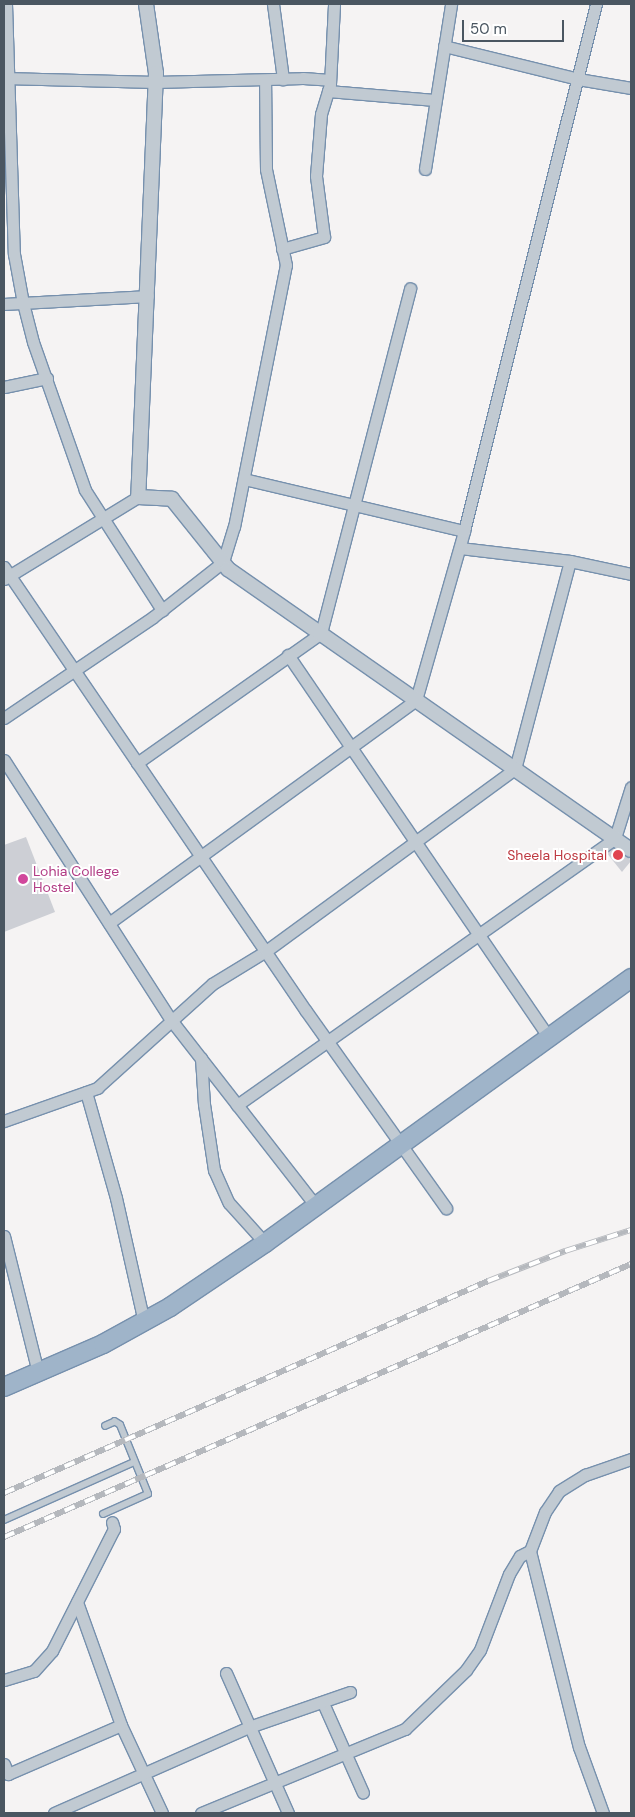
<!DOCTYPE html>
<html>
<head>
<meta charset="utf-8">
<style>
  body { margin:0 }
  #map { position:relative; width:635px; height:1817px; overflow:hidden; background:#f5f3f3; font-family:"DM Sans",sans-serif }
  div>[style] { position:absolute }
  .building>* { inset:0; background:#cdcfd5 }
  .roads { filter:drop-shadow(1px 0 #7690ad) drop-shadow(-1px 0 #7690ad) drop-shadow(0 1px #7690ad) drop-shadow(0 -1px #7690ad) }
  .service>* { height:5.5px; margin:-2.75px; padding:0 2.75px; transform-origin:2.75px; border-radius:2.75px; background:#c1cad2 }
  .minor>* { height:11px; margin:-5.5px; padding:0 5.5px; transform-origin:5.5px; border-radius:5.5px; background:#c1cad2 }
  .tertiary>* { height:14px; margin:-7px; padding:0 7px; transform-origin:7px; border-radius:7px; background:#c1cad2 }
  .trunk>* { height:18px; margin:-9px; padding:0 9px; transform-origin:9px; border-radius:9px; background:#9fb4c9 }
  .rail>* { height:5.5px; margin-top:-2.75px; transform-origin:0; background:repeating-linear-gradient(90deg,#fff 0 11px,#b5b8bd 0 22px); box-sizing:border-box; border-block:1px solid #b5b8bd }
  .dots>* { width:14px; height:14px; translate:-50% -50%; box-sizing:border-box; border:2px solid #fff; border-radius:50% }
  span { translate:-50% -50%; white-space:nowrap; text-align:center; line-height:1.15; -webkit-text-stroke:4px #fff; paint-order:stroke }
  .health-label { font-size:14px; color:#be3a42 }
  .right { translate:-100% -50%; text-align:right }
  .hotel-label { font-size:14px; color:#b23c85 }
  .left { translate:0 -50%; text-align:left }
  .frame { position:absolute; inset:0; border:5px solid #4a5661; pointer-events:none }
  .scale { position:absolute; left:462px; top:20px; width:102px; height:22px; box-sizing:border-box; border:2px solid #4a5661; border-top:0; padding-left:6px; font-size:15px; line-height:18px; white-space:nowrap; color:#4a5661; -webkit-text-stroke:4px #fff; paint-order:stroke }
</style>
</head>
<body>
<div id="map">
  <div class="building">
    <div style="clip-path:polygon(26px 837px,55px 912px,4px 932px,4px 845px)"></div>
    <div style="clip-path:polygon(617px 843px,631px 861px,622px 872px,606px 852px)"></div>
  </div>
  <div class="roads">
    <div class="service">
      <div style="left:103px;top:1514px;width:49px;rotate:-24deg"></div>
      <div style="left:148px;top:1494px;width:74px;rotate:-112.1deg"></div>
      <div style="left:120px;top:1425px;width:6px;rotate:-149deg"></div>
      <div style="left:115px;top:1422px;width:10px;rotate:156deg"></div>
      <div style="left:4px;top:1520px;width:142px;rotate:-24deg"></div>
    </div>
    <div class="minor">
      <div style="left:6px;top:4px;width:250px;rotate:88.2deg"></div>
      <div style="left:14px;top:254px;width:50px;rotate:79.6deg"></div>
      <div style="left:23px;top:303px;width:40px;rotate:75.6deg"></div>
      <div style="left:33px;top:342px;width:157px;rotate:70.6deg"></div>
      <div style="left:85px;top:490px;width:143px;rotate:57.3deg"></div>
      <div style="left:273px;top:4px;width:76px;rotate:82.4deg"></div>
      <div style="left:444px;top:46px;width:138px;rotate:13.8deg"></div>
      <div style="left:578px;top:79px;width:54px;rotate:9.6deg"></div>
      <div style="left:4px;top:78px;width:151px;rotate:1.5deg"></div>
      <div style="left:155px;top:82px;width:148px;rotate:-1.5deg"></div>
      <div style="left:303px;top:78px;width:27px;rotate:4deg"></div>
      <div style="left:328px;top:91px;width:107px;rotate:4.8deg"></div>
      <div style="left:425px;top:169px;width:167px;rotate:-81deg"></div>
      <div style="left:282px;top:249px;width:44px;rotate:-15.9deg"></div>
      <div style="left:324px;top:237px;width:62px;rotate:-97.5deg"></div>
      <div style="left:316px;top:176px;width:62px;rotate:-85.4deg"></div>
      <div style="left:321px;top:114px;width:31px;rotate:-73deg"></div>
      <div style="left:330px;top:84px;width:80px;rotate:-87.1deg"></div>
      <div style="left:4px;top:304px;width:144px;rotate:-3.2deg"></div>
      <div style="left:4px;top:387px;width:44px;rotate:-11.8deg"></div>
      <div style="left:244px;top:479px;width:226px;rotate:13.3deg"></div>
      <div style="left:460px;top:548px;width:111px;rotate:6.7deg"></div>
      <div style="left:570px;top:561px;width:62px;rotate:12deg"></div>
      <div style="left:4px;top:567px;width:537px;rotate:55.78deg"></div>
      <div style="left:306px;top:1011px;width:242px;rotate:54.6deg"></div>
      <div style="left:4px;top:579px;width:157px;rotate:-31.5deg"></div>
      <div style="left:288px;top:655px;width:463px;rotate:55.7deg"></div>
      <div style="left:4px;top:718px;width:180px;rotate:-34.1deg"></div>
      <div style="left:153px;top:617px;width:89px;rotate:-38.2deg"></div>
      <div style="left:223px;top:562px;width:37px;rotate:-73deg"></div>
      <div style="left:234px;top:527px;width:267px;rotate:-78.8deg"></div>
      <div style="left:286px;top:265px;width:98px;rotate:-101.8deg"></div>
      <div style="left:266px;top:169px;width:89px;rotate:-90.6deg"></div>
      <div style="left:4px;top:760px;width:309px;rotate:57.3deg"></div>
      <div style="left:171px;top:1020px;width:236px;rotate:52.1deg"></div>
      <div style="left:137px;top:763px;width:225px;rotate:-35.2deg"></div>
      <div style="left:321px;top:633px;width:356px;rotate:-75.5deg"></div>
      <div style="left:109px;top:923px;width:379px;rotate:-36deg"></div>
      <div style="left:416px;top:700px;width:176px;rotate:-74.1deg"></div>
      <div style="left:464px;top:531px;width:543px;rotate:-75.94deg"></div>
      <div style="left:201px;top:1058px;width:46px;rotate:86.3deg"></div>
      <div style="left:204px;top:1104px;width:67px;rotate:81.4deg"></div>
      <div style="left:214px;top:1170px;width:36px;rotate:66deg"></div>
      <div style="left:229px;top:1203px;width:54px;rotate:48deg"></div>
      <div style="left:86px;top:1092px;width:110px;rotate:74.2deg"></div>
      <div style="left:116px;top:1198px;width:127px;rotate:77.3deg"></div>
      <div style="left:237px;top:1105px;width:463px;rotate:-35.2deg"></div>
      <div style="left:615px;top:838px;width:53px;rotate:-72.6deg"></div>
      <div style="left:4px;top:1121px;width:99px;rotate:-19.5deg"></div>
      <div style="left:97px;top:1088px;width:155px;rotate:-42.1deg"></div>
      <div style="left:212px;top:984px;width:63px;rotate:-31.4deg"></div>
      <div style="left:266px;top:951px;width:308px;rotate:-36.2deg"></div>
      <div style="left:515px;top:769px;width:215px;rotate:-75.2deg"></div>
      <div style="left:4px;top:1236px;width:140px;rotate:76deg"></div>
      <div style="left:530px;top:1551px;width:202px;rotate:76deg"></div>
      <div style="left:579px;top:1747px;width:70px;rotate:70deg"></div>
      <div style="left:77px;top:1602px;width:131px;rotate:70.3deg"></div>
      <div style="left:121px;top:1725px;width:97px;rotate:65deg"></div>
      <div style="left:226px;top:1673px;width:153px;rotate:66.1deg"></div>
      <div style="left:4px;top:1680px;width:31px;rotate:-17deg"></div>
      <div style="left:34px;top:1671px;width:27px;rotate:-48deg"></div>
      <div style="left:52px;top:1651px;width:137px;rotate:-63.1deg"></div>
      <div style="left:114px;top:1529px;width:7px;rotate:-106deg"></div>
      <div style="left:323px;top:1703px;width:98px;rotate:66deg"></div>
      <div style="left:4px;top:1764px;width:11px;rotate:68deg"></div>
      <div style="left:8px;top:1774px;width:123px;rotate:-23.4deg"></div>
      <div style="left:54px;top:1813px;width:213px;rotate:-23.8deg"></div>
      <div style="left:249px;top:1727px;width:107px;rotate:-19.1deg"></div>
      <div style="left:201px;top:1813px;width:221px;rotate:-22.4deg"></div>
      <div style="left:405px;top:1729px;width:85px;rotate:-44deg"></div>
      <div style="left:466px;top:1670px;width:24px;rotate:-55deg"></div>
      <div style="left:480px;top:1650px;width:81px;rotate:-69.1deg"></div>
      <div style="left:509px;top:1574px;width:21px;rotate:-59deg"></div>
      <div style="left:520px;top:1556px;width:11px;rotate:-27deg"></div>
      <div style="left:530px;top:1551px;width:42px;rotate:-69deg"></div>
      <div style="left:545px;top:1512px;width:25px;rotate:-56deg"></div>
      <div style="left:559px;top:1491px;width:31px;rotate:-32deg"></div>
      <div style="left:585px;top:1475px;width:49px;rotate:-19.2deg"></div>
    </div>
    <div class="tertiary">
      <div style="left:146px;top:4px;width:70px;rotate:81.8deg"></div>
      <div style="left:156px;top:73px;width:424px;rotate:92.4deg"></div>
      <div style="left:138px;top:497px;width:34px;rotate:3deg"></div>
      <div style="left:172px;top:499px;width:90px;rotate:51.3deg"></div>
      <div style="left:228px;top:569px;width:491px;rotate:34.9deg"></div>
    </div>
    <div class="trunk">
      <div style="left:4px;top:1387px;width:108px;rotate:-23.5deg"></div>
      <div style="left:103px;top:1344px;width:77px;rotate:-28.9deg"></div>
      <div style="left:170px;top:1307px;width:115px;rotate:-34deg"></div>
      <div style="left:265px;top:1243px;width:452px;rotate:-35.9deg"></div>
    </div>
  </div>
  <div class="rail">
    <div style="left:4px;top:1493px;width:528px;rotate:-23.65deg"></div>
    <div style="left:488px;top:1281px;width:83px;rotate:-21.3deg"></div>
    <div style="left:565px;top:1251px;width:69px;rotate:-17.7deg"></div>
    <div style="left:4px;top:1537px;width:684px;rotate:-23.53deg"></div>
  </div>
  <div class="dots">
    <div style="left:618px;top:855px;background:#e0444e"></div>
    <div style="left:23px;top:879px;background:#d1479c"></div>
  </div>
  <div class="health-label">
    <span class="right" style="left:607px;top:855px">Sheela Hospital</span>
  </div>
  <div class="hotel-label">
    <span class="left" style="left:33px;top:879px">Lohia College<br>Hostel</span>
  </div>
  <div class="frame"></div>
  <div class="scale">50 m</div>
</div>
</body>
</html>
